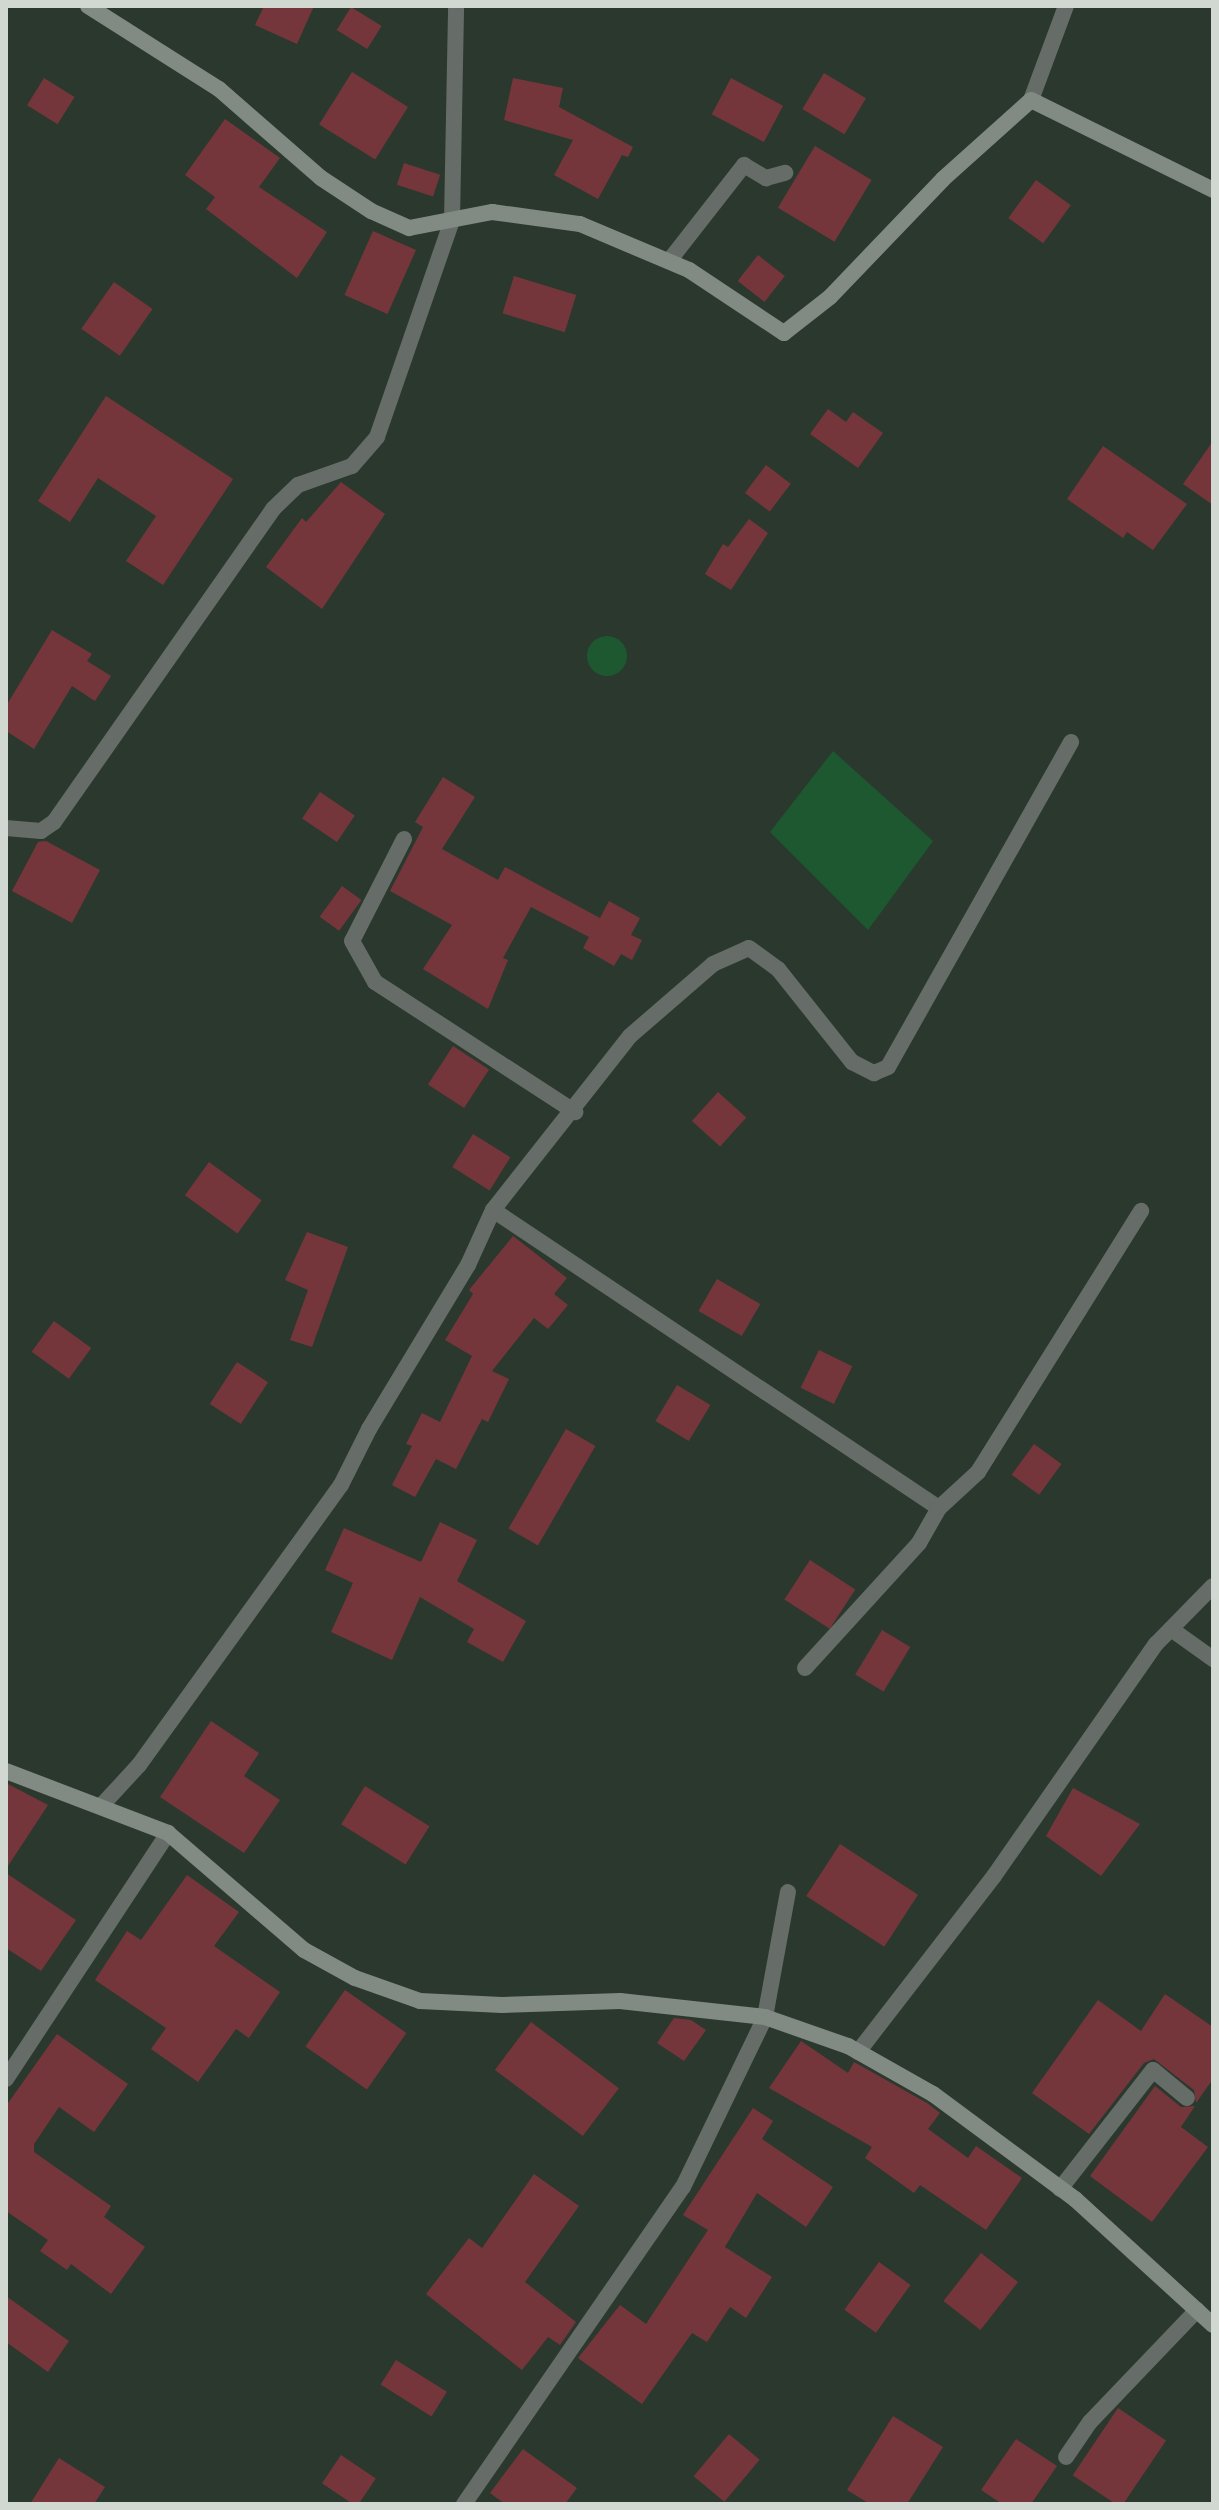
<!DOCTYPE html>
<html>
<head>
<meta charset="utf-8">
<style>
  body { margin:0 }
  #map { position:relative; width:1219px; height:2510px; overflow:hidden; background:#2b382e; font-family:Karla,sans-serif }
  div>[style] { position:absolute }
  .water>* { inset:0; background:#1e5830 }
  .round { border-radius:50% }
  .building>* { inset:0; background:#75363b; transform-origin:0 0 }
  .street>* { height:16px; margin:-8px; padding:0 8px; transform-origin:8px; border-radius:8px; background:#666c67 }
  .secondary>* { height:16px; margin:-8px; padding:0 8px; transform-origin:8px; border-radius:8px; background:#818b83 }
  span { translate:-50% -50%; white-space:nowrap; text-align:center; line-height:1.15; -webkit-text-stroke:6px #2b382e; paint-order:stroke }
  .frame { position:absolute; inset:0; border:8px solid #d0d8d1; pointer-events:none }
</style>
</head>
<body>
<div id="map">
  <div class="water">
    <div class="round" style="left:587px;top:636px;width:40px;height:40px"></div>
    <div style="clip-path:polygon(833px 751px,933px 841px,868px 930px,770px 832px)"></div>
  </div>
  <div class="building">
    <div style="clip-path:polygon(264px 6px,314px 6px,297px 44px,255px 25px)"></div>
    <div style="left:351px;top:7px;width:36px;height:27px;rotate:32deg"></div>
    <div style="left:352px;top:72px;width:66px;height:62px;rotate:32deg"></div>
    <div style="left:824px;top:73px;width:49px;height:42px;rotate:31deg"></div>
    <div style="left:44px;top:78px;width:36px;height:32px;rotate:32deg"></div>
    <div style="clip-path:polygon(513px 78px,563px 88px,559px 107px,633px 147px,628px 157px,622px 155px,598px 199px,554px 175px,573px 140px,504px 120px)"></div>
    <div style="left:731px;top:78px;width:59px;height:41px;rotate:28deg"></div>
    <div style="clip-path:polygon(225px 119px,280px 158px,259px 187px,327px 232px,297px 278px,206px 209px,215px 197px,185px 175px)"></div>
    <div style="left:815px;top:146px;width:66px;height:72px;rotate:31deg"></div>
    <div style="left:404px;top:163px;width:38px;height:23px;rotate:18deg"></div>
    <div style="left:1036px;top:180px;width:43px;height:47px;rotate:36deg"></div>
    <div style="left:373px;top:231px;width:47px;height:70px;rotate:24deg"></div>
    <div style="left:758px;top:255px;width:34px;height:33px;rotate:38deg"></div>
    <div style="left:514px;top:276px;width:65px;height:39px;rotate:17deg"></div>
    <div style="left:114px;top:282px;width:47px;height:57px;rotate:35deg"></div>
    <div style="clip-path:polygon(106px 396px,233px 479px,163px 585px,126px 561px,156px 516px,98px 478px,70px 522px,38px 501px)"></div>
    <div style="clip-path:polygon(828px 409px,846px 422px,853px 412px,883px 433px,858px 468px,810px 434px)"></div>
    <div style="clip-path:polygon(1213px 441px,1213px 505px,1183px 484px)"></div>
    <div style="clip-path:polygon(1103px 446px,1187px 504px,1153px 550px,1127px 532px,1123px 538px,1067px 499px)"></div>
    <div style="left:766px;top:465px;width:31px;height:35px;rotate:37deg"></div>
    <div style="clip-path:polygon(341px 482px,385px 514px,322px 609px,266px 567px,302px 518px,306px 522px)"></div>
    <div style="clip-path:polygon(749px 519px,768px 533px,731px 590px,705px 574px,723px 544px,728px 547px)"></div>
    <div style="clip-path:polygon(52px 630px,92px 654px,87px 661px,111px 676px,95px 701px,72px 686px,34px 749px,6px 731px,6px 706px)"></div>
    <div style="clip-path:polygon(443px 777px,475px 797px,442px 849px,498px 880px,505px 867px,600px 918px,609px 901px,640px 918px,631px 935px,642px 940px,632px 960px,621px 954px,614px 966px,583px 948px,589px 937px,531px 907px,503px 958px,508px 960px,488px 1009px,423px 969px,452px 925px,390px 891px,423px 827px,415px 822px)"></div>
    <div style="left:320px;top:792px;width:42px;height:32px;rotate:34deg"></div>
    <div style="clip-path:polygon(46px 841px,100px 870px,72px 923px,12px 891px,38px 842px)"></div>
    <div style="left:342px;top:886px;width:24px;height:38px;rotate:36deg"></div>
    <div style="left:453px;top:1046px;width:43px;height:46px;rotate:33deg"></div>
    <div style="left:718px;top:1092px;width:38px;height:39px;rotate:42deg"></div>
    <div style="left:473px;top:1134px;width:44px;height:39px;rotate:32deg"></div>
    <div style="left:209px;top:1162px;width:65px;height:41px;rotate:36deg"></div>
    <div style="clip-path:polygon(307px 1232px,348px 1247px,312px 1347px,290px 1340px,308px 1290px,285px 1280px)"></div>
    <div style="clip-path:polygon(513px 1236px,567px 1278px,554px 1294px,568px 1305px,548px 1329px,534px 1318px,492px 1371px,509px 1379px,488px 1422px,482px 1419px,456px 1469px,436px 1459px,415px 1497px,392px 1485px,412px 1446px,406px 1444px,422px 1413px,440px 1422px,472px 1356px,445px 1340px,473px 1294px,469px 1290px)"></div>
    <div style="left:717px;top:1279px;width:50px;height:37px;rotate:30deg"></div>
    <div style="left:54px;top:1321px;width:46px;height:38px;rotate:36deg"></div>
    <div style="left:819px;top:1350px;width:37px;height:42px;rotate:26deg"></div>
    <div style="left:237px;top:1362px;width:37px;height:50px;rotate:33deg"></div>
    <div style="left:677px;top:1385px;width:39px;height:42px;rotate:31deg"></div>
    <div style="left:566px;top:1429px;width:34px;height:115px;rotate:30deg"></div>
    <div style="left:1034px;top:1444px;width:34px;height:38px;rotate:36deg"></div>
    <div style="clip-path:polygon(440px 1522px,477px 1540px,457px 1581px,526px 1621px,503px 1662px,467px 1642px,474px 1629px,420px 1597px,392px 1660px,331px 1632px,353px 1583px,325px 1570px,344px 1528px,421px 1562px)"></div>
    <div style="left:810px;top:1560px;width:54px;height:47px;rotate:33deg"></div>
    <div style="left:882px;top:1630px;width:33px;height:52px;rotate:31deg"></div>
    <div style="clip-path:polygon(211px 1721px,259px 1753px,244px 1776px,280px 1800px,244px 1853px,160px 1797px)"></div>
    <div style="clip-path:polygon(6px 1783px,48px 1805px,6px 1869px)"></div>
    <div style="left:365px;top:1786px;width:76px;height:45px;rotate:32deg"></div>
    <div style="clip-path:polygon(1073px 1788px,1140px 1824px,1101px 1876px,1046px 1836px)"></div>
    <div style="left:840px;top:1844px;width:93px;height:62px;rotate:33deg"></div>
    <div style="clip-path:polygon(6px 1873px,76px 1920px,41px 1971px,6px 1948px)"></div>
    <div style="clip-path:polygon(187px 1875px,239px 1912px,214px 1946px,280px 1992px,249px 2038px,236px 2029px,198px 2082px,151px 2049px,166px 2028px,95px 1980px,127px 1931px,141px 1940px)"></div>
    <div style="left:345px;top:1990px;width:75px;height:69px;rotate:35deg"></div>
    <div style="clip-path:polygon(1165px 1994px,1213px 2027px,1213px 2079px,1196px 2103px,1194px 2090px,1154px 2059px,1144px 2063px,1089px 2134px,1032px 2093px,1098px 2000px,1141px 2031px)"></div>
    <div style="clip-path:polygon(674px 2018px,691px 2020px,706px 2030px,684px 2061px,657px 2043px)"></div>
    <div style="left:531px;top:2022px;width:110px;height:60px;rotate:37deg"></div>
    <div style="clip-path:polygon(57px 2034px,128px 2084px,94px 2132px,59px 2107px,34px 2144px,34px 2152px,111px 2206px,104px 2217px,145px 2247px,111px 2294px,71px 2264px,67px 2270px,40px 2251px,48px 2240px,6px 2211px,6px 2106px)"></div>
    <div style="clip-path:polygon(801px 2041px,848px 2073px,854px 2062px,927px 2103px,940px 2113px,928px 2129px,968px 2158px,976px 2146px,1022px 2178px,986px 2230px,920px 2185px,914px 2193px,865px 2158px,872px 2147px,769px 2088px)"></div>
    <div style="clip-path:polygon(1155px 2086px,1181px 2107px,1195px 2106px,1181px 2127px,1208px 2147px,1152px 2222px,1090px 2176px)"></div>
    <div style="clip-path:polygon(753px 2108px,773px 2121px,762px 2139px,833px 2187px,806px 2227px,757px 2193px,725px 2247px,772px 2277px,746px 2318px,730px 2307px,707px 2342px,692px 2333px,642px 2404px,578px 2358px,620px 2305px,646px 2324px,708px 2230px,683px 2215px)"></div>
    <div style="clip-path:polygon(534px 2174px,579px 2206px,525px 2282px,576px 2322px,560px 2345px,548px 2337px,522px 2370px,426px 2294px,469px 2238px,482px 2248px)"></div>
    <div style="left:981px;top:2253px;width:47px;height:61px;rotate:38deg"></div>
    <div style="left:879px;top:2262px;width:39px;height:59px;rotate:36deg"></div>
    <div style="clip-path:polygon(6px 2296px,69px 2341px,48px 2372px,6px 2342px)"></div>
    <div style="left:396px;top:2360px;width:60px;height:29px;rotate:32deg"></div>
    <div style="left:1118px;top:2408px;width:58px;height:81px;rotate:34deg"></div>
    <div style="clip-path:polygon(893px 2416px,943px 2447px,907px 2504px,870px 2504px,847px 2490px)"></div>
    <div style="left:729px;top:2434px;width:40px;height:55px;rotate:40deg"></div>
    <div style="clip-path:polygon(1016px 2439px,1057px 2466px,1031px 2504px,1002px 2504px,981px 2490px)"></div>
    <div style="clip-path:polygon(523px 2449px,577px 2488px,565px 2504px,505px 2504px,490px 2493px)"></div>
    <div style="left:341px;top:2455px;width:42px;height:34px;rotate:34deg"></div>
    <div style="clip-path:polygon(59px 2458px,105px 2487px,94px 2504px,30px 2504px)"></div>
  </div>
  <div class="street">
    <div style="left:1031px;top:100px;width:100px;rotate:-69.6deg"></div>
    <div style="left:669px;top:261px;width:122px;rotate:-52deg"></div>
    <div style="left:744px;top:165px;width:26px;rotate:31deg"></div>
    <div style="left:766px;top:178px;width:20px;rotate:-15deg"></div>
    <div style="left:6px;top:828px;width:35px;rotate:5deg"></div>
    <div style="left:41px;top:831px;width:16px;rotate:-35deg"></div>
    <div style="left:54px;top:822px;width:382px;rotate:-55deg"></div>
    <div style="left:273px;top:509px;width:35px;rotate:-44deg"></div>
    <div style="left:298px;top:485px;width:57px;rotate:-19.4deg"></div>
    <div style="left:352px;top:466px;width:38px;rotate:-49deg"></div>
    <div style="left:377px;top:437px;width:230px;rotate:-70.9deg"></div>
    <div style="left:452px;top:220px;width:214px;rotate:-88.9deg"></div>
    <div style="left:404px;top:839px;width:114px;rotate:117deg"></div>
    <div style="left:352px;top:941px;width:47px;rotate:60.7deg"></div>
    <div style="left:375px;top:982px;width:239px;rotate:33deg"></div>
    <div style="left:493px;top:1210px;width:536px;rotate:33.75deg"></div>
    <div style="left:1171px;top:1629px;width:52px;rotate:35.5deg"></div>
    <div style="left:805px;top:1668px;width:169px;rotate:-47.6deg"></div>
    <div style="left:919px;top:1543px;width:40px;rotate:-60.3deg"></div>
    <div style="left:939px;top:1508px;width:53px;rotate:-42.7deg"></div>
    <div style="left:978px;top:1472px;width:308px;rotate:-58deg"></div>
    <div style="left:103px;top:1804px;width:53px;rotate:-47.3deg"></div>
    <div style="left:139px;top:1765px;width:345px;rotate:-54.2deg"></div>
    <div style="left:341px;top:1485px;width:63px;rotate:-63.4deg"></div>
    <div style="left:369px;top:1429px;width:192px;rotate:-58.9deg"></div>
    <div style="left:468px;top:1265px;width:60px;rotate:-65.6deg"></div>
    <div style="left:493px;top:1210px;width:221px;rotate:-51.8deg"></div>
    <div style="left:630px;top:1036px;width:110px;rotate:-40.9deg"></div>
    <div style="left:713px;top:964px;width:39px;rotate:-24deg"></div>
    <div style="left:749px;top:948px;width:36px;rotate:36deg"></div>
    <div style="left:778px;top:969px;width:119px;rotate:51.5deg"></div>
    <div style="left:852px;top:1062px;width:25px;rotate:27deg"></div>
    <div style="left:874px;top:1073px;width:15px;rotate:-23deg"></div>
    <div style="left:888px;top:1067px;width:373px;rotate:-60.6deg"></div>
    <div style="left:858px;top:2052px;width:222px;rotate:-52.3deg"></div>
    <div style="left:994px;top:1876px;width:283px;rotate:-55.1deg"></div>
    <div style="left:1156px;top:1644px;width:81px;rotate:-45.5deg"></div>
    <div style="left:6px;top:2079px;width:295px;rotate:-56.6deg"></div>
    <div style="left:1060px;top:2189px;width:151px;rotate:-52deg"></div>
    <div style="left:1153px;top:2070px;width:44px;rotate:39.5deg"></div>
    <div style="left:1066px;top:2457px;width:42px;rotate:-55.6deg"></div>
    <div style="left:1090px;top:2422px;width:155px;rotate:-46.3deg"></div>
    <div style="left:464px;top:2504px;width:385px;rotate:-55.4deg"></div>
    <div style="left:683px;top:2187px;width:189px;rotate:-64.2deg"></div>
    <div style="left:765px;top:2017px;width:127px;rotate:-79.6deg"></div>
  </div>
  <div class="secondary">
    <div style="left:88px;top:6px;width:155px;rotate:32.4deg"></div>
    <div style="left:219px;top:89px;width:135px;rotate:41.1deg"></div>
    <div style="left:321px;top:178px;width:60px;rotate:33.4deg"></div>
    <div style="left:371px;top:211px;width:42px;rotate:24.1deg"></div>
    <div style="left:409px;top:228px;width:85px;rotate:-10.9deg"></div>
    <div style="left:492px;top:212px;width:89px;rotate:7.8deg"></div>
    <div style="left:580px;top:224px;width:118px;rotate:22.9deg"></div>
    <div style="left:689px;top:270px;width:114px;rotate:33.6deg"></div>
    <div style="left:784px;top:333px;width:58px;rotate:-38deg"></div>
    <div style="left:830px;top:297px;width:163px;rotate:-46.2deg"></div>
    <div style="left:943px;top:179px;width:118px;rotate:-41.9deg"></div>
    <div style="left:1031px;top:100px;width:203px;rotate:26.3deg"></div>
    <div style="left:6px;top:1771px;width:173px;rotate:20.9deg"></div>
    <div style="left:168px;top:1833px;width:179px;rotate:40.7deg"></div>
    <div style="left:304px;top:1950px;width:58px;rotate:28.8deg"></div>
    <div style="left:355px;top:1978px;width:69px;rotate:19.5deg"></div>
    <div style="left:420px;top:2001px;width:82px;rotate:2.8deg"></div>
    <div style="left:502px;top:2005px;width:118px;rotate:-1.9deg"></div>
    <div style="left:620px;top:2001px;width:146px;rotate:6.3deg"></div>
    <div style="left:765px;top:2017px;width:88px;rotate:19.3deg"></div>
    <div style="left:848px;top:2046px;width:98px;rotate:29.5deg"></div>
    <div style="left:933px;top:2094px;width:177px;rotate:36.5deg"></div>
    <div style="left:1075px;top:2199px;width:187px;rotate:42.4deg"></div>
  </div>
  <div class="frame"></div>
</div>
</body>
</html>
